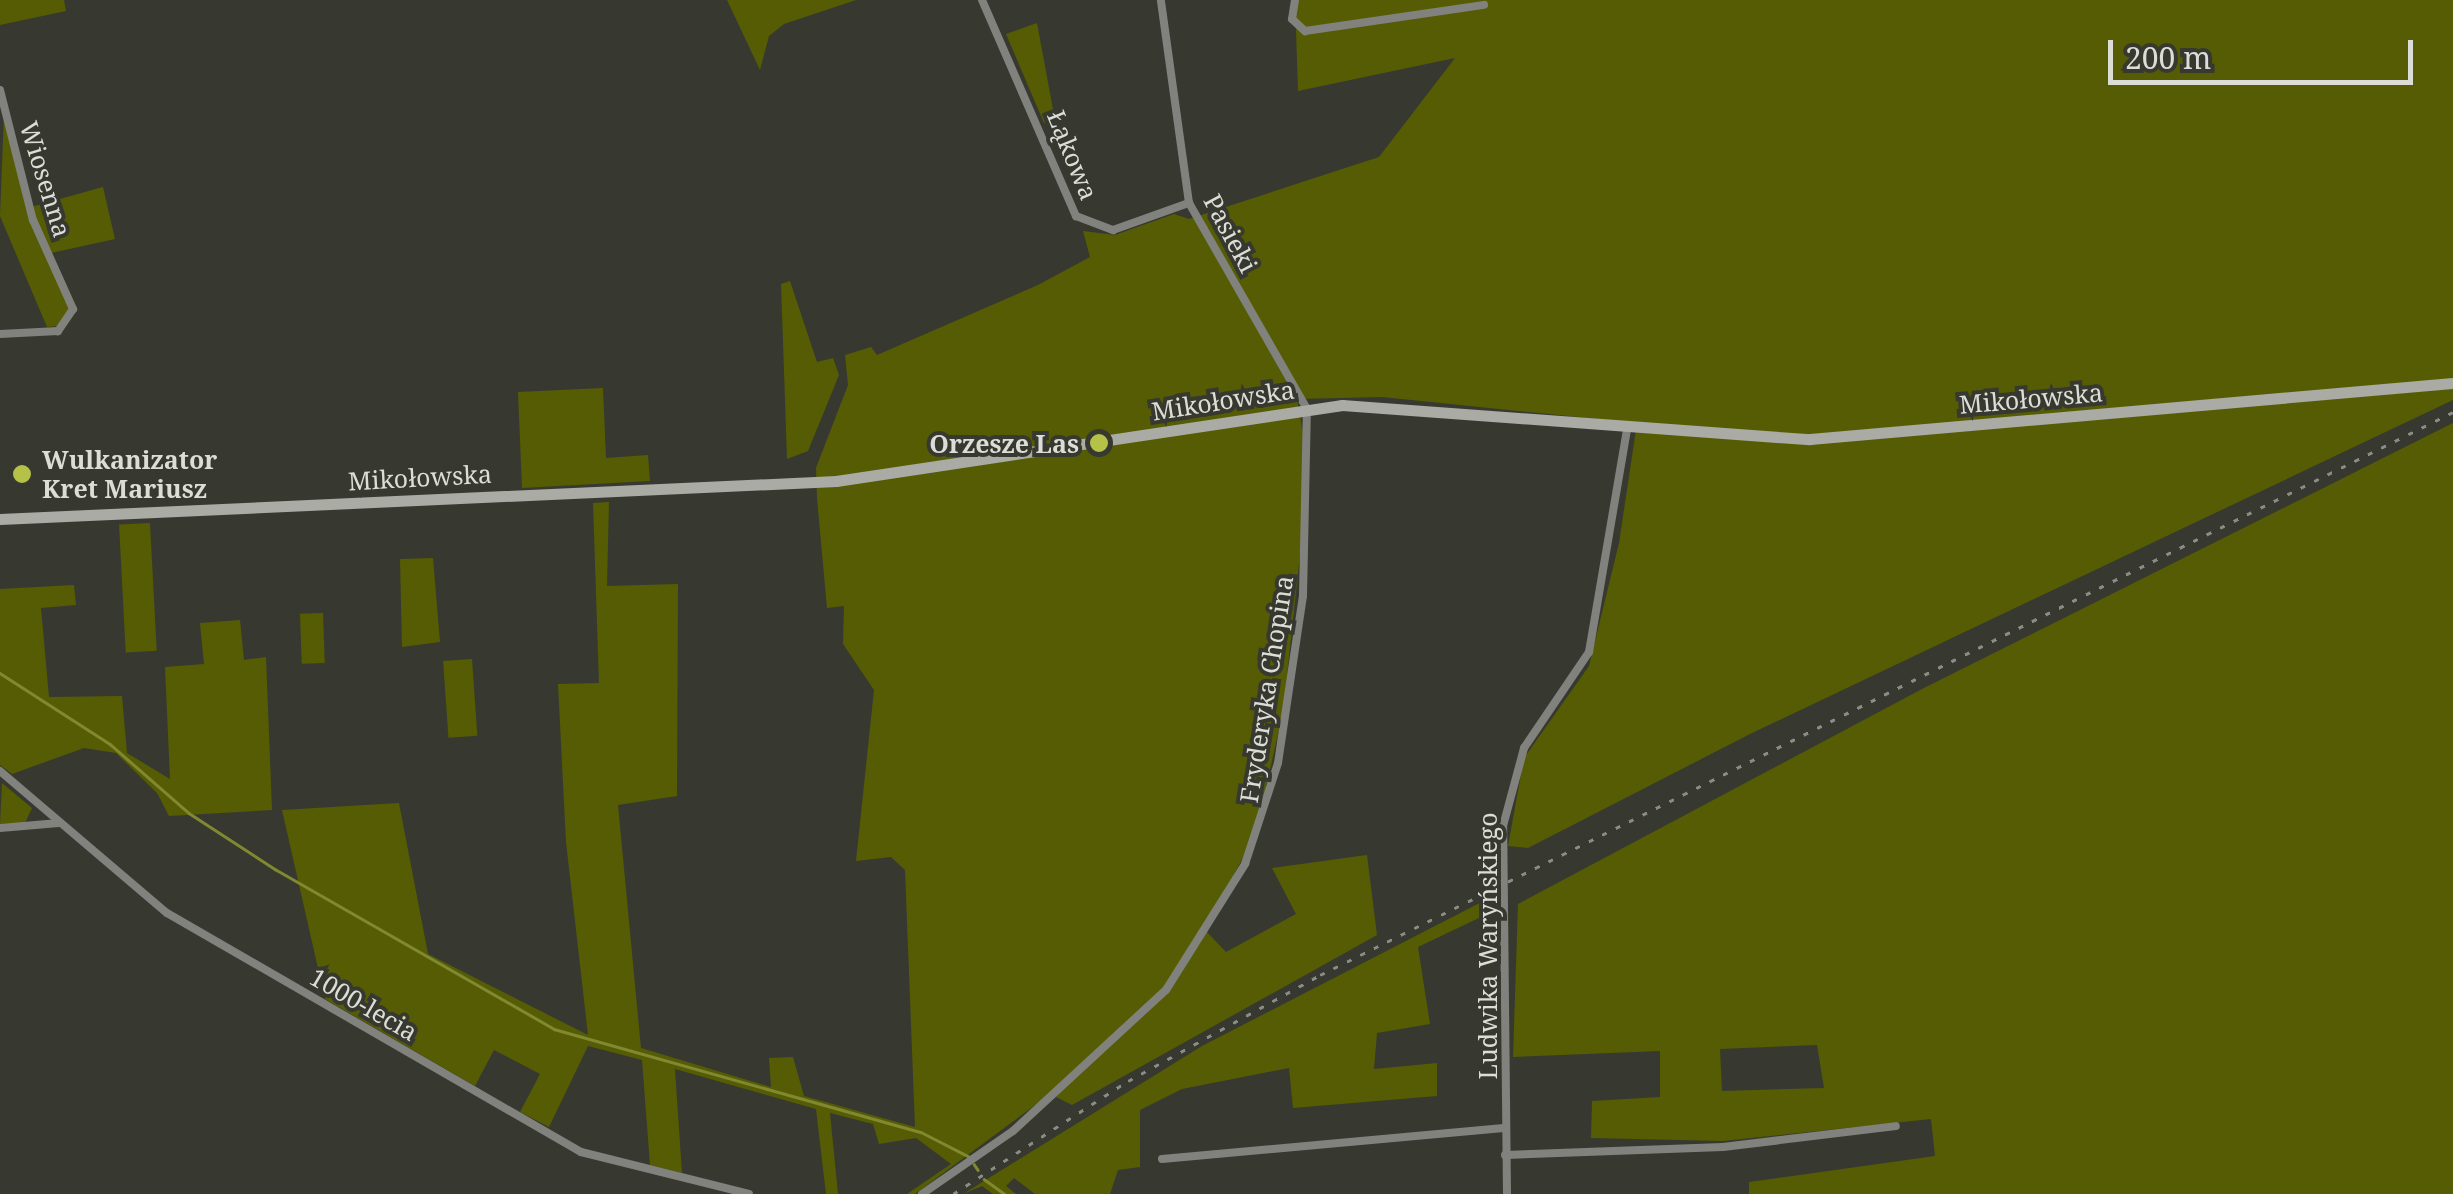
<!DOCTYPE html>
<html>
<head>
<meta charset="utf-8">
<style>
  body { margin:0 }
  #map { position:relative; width:2453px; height:1194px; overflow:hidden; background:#373930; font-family:"Noto Serif",serif }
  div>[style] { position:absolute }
  .green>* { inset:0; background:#565c03; transform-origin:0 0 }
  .stream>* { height:2.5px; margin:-1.25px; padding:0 1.25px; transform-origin:1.25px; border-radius:1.25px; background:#808830 }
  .street>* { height:8px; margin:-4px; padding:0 4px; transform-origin:4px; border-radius:4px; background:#81827d }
  .secondary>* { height:11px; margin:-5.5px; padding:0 5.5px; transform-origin:5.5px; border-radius:5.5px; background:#aaaba4 }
  .rail>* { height:2.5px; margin-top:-1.25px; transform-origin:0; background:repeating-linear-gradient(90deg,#8b8c85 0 5px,transparent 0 15px) }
  .dots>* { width:28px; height:28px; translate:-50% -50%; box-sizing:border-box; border:5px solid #373930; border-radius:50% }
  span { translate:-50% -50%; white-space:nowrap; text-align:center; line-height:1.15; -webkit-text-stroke:8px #373930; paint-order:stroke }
  .street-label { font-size:25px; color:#dcddd7 }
  .poi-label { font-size:25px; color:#dcddd7; font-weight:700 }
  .right { translate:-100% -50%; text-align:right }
  .left { translate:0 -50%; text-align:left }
  .scale { position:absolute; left:2108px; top:40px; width:305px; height:45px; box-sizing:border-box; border:5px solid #dcddd7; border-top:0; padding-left:12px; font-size:30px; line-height:35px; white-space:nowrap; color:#dcddd7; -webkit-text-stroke:8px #373930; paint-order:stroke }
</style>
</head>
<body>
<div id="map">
  <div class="green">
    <div style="clip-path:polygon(0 0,64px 0,66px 11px,0 25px)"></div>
    <div style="clip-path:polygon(727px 0,856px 0,784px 24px,769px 36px,760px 70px)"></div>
    <div style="clip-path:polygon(1295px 0,2453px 0,2453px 400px,1752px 733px,1528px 848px,1508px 846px,1524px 758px,1589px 666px,1619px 543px,1637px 423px,1382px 397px,1297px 399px,1305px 445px,1302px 536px,1283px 712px,1255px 836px,1204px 929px,1226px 952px,1296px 914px,1272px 868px,1367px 855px,1377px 935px,1072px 1105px,1050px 1094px,915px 1194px,907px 1194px,951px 1164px,916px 1138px,879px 1144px,873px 1124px,830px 1113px,838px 1194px,826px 1194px,816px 1109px,675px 1069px,682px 1173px,650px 1165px,642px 1060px,588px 1046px,549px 1127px,520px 1112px,540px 1074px,494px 1050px,475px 1086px,325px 999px,282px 810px,399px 803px,428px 954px,588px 1035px,566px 842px,558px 684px,599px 683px,593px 503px,609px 502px,607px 586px,678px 584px,677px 796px,618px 805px,641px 1048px,771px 1087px,769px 1058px,793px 1057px,804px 1096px,915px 1127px,905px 870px,891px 857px,856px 861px,874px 690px,843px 644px,844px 606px,827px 608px,817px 498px,816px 468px,848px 385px,845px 355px,871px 347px,877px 355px,1038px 285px,1090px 257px,1083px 231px,1115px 235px,1174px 214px,1189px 219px,1379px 157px,1455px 58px,1298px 91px)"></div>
    <div style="clip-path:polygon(1037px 23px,1055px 120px,1044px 123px,1006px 34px)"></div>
    <div style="clip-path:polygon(4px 114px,26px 209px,70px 309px,58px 326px,47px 327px,0 216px)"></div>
    <div style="clip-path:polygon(103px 187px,115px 239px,51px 253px,31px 207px)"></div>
    <div style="clip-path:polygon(790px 281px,817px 362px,833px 358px,839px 375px,808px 451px,787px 459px,781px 284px)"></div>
    <div style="clip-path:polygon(603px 388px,606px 458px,648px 455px,650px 481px,522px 488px,518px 392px)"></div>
    <div style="clip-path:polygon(evenodd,2453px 423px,2453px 1194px,1749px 1194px,1749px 1182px,1935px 1156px,1931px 1119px,1723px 1141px,1591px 1138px,1592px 1101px,1660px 1097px,1660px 1051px,1513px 1057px,1518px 904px,1922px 689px,2453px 423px,1817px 1045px,1824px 1088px,1722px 1091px,1720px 1049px,1817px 1045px)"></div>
    <div style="left:150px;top:523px;width:128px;height:31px;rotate:87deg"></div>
    <div style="clip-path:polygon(433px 558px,440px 642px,402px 647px,400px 559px)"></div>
    <div style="clip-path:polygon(74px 585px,76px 605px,41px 608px,49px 697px,122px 696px,127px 753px,170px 779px,165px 667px,204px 664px,200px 623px,240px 620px,244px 660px,266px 657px,272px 810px,169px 816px,157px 793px,116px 753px,84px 748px,12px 774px,0 765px,0 589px)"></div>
    <div style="left:323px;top:613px;width:50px;height:23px;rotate:88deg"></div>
    <div style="left:472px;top:659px;width:77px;height:29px;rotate:86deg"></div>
    <div style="clip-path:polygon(2px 783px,32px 808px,25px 823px,0 824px)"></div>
    <div style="clip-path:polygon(1501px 892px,1502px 907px,1418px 947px,1430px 1024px,1377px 1033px,1374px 1069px,1437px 1063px,1437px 1096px,1293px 1108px,1289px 1068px,1182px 1089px,1140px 1110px,1140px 1167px,1118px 1170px,1110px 1194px,1035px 1194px,1014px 1178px,1006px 1186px,1016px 1194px,993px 1194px,982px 1186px,963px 1194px,1202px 1046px)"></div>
  </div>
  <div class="stream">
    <div style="left:0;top:673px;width:131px;rotate:32.8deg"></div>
    <div style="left:110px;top:744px;width:105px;rotate:41.1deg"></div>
    <div style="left:189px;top:813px;width:103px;rotate:33.1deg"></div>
    <div style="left:275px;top:869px;width:322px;rotate:29.8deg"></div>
    <div style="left:554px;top:1029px;width:381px;rotate:15.7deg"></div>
    <div style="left:921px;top:1132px;width:53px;rotate:27.1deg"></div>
    <div style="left:974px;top:1164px;width:7px;rotate:56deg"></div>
    <div style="left:984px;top:1179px;width:26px;rotate:36deg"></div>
  </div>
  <div class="street">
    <div style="left:982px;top:0;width:236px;rotate:66.5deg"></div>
    <div style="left:1076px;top:216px;width:40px;rotate:21deg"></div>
    <div style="left:1113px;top:230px;width:81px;rotate:-19.6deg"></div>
    <div style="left:1295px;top:0;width:19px;rotate:99deg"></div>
    <div style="left:1292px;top:19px;width:18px;rotate:43deg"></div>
    <div style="left:1305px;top:31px;width:181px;rotate:-8.3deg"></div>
    <div style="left:0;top:90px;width:134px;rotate:75.8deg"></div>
    <div style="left:33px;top:220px;width:98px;rotate:65.8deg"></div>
    <div style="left:73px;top:309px;width:27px;rotate:124deg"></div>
    <div style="left:58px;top:331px;width:58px;rotate:177deg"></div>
    <div style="left:0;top:771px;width:219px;rotate:40.4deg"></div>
    <div style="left:167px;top:913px;width:478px;rotate:30deg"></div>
    <div style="left:581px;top:1152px;width:173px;rotate:14deg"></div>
    <div style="left:0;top:828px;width:59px;rotate:-4.8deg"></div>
    <div style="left:1505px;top:1155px;width:218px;rotate:-2.1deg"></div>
    <div style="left:1723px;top:1147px;width:174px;rotate:-6.9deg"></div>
    <div style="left:1162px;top:1159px;width:343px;rotate:-5.2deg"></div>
    <div style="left:922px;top:1194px;width:111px;rotate:-34.7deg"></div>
    <div style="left:1013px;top:1131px;width:208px;rotate:-42.7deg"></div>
    <div style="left:1166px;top:990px;width:149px;rotate:-57.9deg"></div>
    <div style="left:1245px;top:864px;width:106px;rotate:-71.9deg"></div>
    <div style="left:1278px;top:763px;width:169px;rotate:-81.5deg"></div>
    <div style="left:1303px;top:596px;width:187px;rotate:-88.8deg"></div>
    <div style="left:1307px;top:409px;width:237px;rotate:-119.8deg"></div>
    <div style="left:1189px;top:203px;width:205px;rotate:-97.9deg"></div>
    <div style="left:1507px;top:1194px;width:368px;rotate:-90.6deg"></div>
    <div style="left:1503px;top:826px;width:81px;rotate:-74.9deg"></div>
    <div style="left:1524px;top:748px;width:116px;rotate:-55.9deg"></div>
    <div style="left:1589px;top:652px;width:230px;rotate:-80.3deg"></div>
  </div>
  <div class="secondary">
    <div style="left:0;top:519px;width:837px;rotate:-2.6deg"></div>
    <div style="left:836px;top:481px;width:512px;rotate:-8.54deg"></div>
    <div style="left:1342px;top:405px;width:469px;rotate:4.2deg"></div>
    <div style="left:1810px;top:439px;width:645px;rotate:-4.98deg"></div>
  </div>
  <div class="rail">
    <div style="left:953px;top:1194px;width:208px;rotate:-32.9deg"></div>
    <div style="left:1128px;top:1081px;width:219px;rotate:-28.9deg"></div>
    <div style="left:1320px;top:975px;width:1265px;rotate:-26.42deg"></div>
  </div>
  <div class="dots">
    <div style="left:1099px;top:443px;background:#b6c148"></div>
    <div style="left:22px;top:474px;background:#b6c148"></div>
  </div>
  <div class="street-label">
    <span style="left:1073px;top:155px;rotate:68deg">Łąkowa</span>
    <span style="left:46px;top:179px;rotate:73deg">Wiosenna</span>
    <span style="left:1231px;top:233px;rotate:62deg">Pasieki</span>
    <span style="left:2031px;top:398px;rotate:-5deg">Mikołowska</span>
    <span style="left:1223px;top:400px;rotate:-9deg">Mikołowska</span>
    <span style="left:420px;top:477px;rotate:-3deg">Mikołowska</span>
    <span style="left:1266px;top:689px;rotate:-81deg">Fryderyka Chopina</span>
    <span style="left:1487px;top:946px;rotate:-90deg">Ludwika Waryńskiego</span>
    <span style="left:364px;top:1004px;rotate:30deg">1000-lecia</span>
  </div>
  <div class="poi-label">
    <span class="right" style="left:1079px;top:443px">Orzesze Las</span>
    <span class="left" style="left:42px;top:474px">Wulkanizator<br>Kret Mariusz</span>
  </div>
  <div class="scale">200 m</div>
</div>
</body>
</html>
